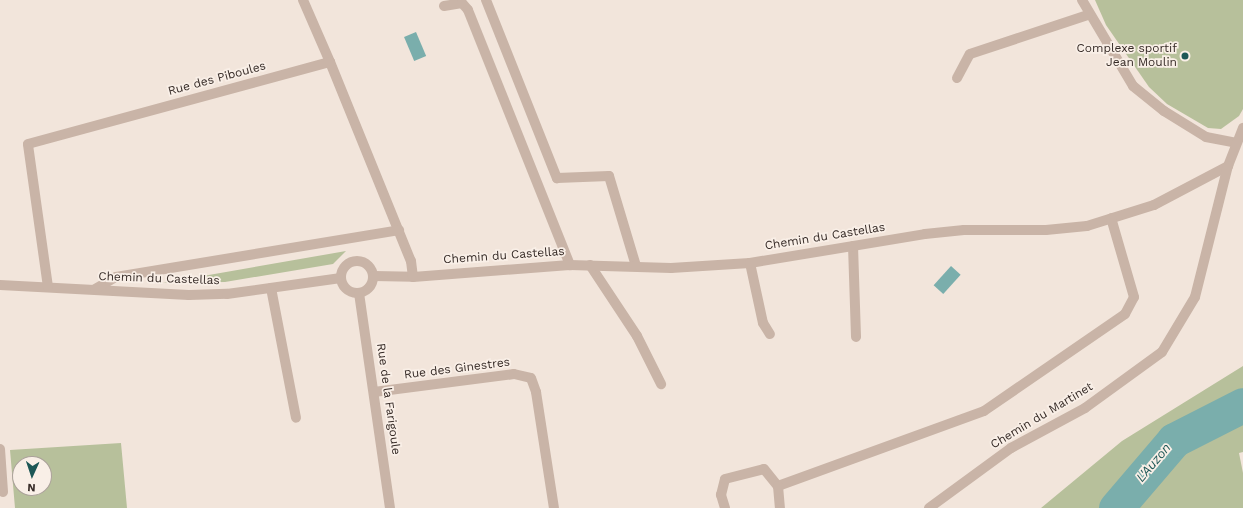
<!DOCTYPE html>
<html>
<head>
<meta charset="utf-8">
<style>
  body { margin:0 }
  #map { position:relative; width:1243px; height:508px; overflow:hidden; background:#f2e5db; font-family:"Work Sans",sans-serif }
  div>[style] { position:absolute }
  .green>* { inset:0; background:#b7c09b }
  .water>* { inset:0; background:#7aaeac; transform-origin:0 0 }
  .river>* { height:35px; margin:-17.5px; padding:0 17.5px; transform-origin:17.5px; border-radius:17.5px; background:#7aaeac }
  .minor>* { height:10px; margin:-5px; padding:0 5px; transform-origin:5px; border-radius:5px; background:#c9b4a7 }
  .minor>.ring { margin:-5px; padding:0; box-sizing:content-box; background:none; border:10px solid #c9b4a7; border-radius:50% }
  .dots>* { width:11px; height:11px; translate:-50% -50%; box-sizing:border-box; border:2px solid #f9efe7; border-radius:50% }
  span { translate:-50% -50%; white-space:nowrap; text-align:center; line-height:1.15; -webkit-text-stroke:3.5px #f9efe7; paint-order:stroke }
  .poi-label { font-size:12px; color:#362b27 }
  .right { translate:-100% -50%; text-align:right }
  .street-label { font-size:12px; color:#362b27 }
  .water-label { font-size:13px; color:#1d5756; font-style:italic }
  .north { position:absolute; left:12px; top:456px; width:40px; height:40px; box-sizing:border-box; background:#f9efe7; border:1px solid #aba19a; border-radius:50%; rotate:183deg; font-size:11px; font-weight:700; line-height:16px; text-align:center; color:#362b27 }
  .north::after { content:''; display:block; margin:auto; width:14px; height:18px; background:#1d5756; clip-path:polygon(50% 0,100% 100%,50% 72%,0 100%) }
</style>
</head>
<body>
<div id="map">
  <div class="green">
    <div style="clip-path:polygon(1095px 0,1243px 0,1243px 109px,1239px 116px,1221px 129px,1208px 128px,1167px 104px,1149px 87px,1106px 25px)"></div>
    <div style="clip-path:polygon(346px 251px,333px 264px,225px 282px,163px 283px)"></div>
    <div style="clip-path:polygon(1243px 366px,1243px 452px,1239px 453px,1243px 473px,1243px 508px,1041px 508px,1122px 441px)"></div>
    <div style="clip-path:polygon(evenodd,121px 443px,127px 508px,15px 508px,10px 450px,121px 443px,20px 464px,44px 464px,44px 488px,20px 488px,20px 464px)"></div>
  </div>
  <div class="water">
    <div style="left:416px;top:32px;width:26px;height:13px;rotate:67deg"></div>
    <div style="left:951px;top:266px;width:13px;height:26px;rotate:42deg"></div>
  </div>
  <div class="river">
    <div style="left:1116px;top:508px;width:89px;rotate:-49.5deg"></div>
    <div style="left:1174px;top:440px;width:77px;rotate:-26.9deg"></div>
  </div>
  <div class="minor">
    <div style="left:303px;top:0;width:68px;rotate:66.5deg"></div>
    <div style="left:486px;top:0;width:192px;rotate:68.3deg"></div>
    <div style="left:557px;top:178px;width:52px;rotate:-2.2deg"></div>
    <div style="left:609px;top:176px;width:94px;rotate:73.3deg"></div>
    <div style="left:1082px;top:0;width:100px;rotate:59.3deg"></div>
    <div style="left:1133px;top:86px;width:40px;rotate:39deg"></div>
    <div style="left:1164px;top:111px;width:49px;rotate:31.8deg"></div>
    <div style="left:1206px;top:137px;width:31px;rotate:11deg"></div>
    <div style="left:444px;top:6px;width:18px;rotate:-9deg"></div>
    <div style="left:462px;top:3px;width:9px;rotate:49deg"></div>
    <div style="left:468px;top:10px;width:275px;rotate:68.2deg"></div>
    <div style="left:957px;top:78px;width:27px;rotate:-62deg"></div>
    <div style="left:970px;top:54px;width:124px;rotate:-18.3deg"></div>
    <div style="left:853px;top:246px;width:91px;rotate:88.1deg"></div>
    <div class="ring" style="left:341px;top:261px;width:22px;height:22px"></div>
    <div style="left:750px;top:263px;width:61px;rotate:77.8deg"></div>
    <div style="left:763px;top:323px;width:13px;rotate:58deg"></div>
    <div style="left:590px;top:265px;width:85px;rotate:56.5deg"></div>
    <div style="left:637px;top:336px;width:54px;rotate:63.4deg"></div>
    <div style="left:374px;top:276px;width:39px;rotate:1deg"></div>
    <div style="left:413px;top:277px;width:157px;rotate:-4.4deg"></div>
    <div style="left:570px;top:265px;width:101px;rotate:1.7deg"></div>
    <div style="left:671px;top:268px;width:79px;rotate:-3.6deg"></div>
    <div style="left:750px;top:263px;width:177px;rotate:-9.4deg"></div>
    <div style="left:925px;top:234px;width:39px;rotate:-6deg"></div>
    <div style="left:964px;top:230px;width:82px"></div>
    <div style="left:1046px;top:230px;width:41px;rotate:-5.6deg"></div>
    <div style="left:1087px;top:226px;width:70px;rotate:-17.4deg"></div>
    <div style="left:1154px;top:205px;width:84px;rotate:-27.8deg"></div>
    <div style="left:1228px;top:166px;width:41px;rotate:-68.5deg"></div>
    <div style="left:0;top:285px;width:189px;rotate:3deg"></div>
    <div style="left:189px;top:295px;width:38px;rotate:-2deg"></div>
    <div style="left:227px;top:294px;width:115px;rotate:-8deg"></div>
    <div style="left:48px;top:287px;width:144px;rotate:-98deg"></div>
    <div style="left:28px;top:144px;width:313px;rotate:-15.2deg"></div>
    <div style="left:330px;top:62px;width:215px;rotate:67.9deg"></div>
    <div style="left:411px;top:261px;width:16px;rotate:83deg"></div>
    <div style="left:271px;top:288px;width:132px;rotate:79.1deg"></div>
    <div style="left:95px;top:289px;width:24px;rotate:-30deg"></div>
    <div style="left:116px;top:277px;width:287px;rotate:-9.4deg"></div>
    <div style="left:359px;top:293px;width:217px;rotate:81.8deg"></div>
    <div style="left:374px;top:392px;width:141px;rotate:-7.3deg"></div>
    <div style="left:514px;top:374px;width:17px;rotate:13deg"></div>
    <div style="left:531px;top:378px;width:15px;rotate:70deg"></div>
    <div style="left:536px;top:392px;width:117px;rotate:81.2deg"></div>
    <div style="left:0;top:449px;width:43px;rotate:86deg"></div>
    <div style="left:778px;top:486px;width:219px;rotate:-20deg"></div>
    <div style="left:984px;top:411px;width:171px;rotate:-34.5deg"></div>
    <div style="left:1125px;top:314px;width:19px;rotate:-62deg"></div>
    <div style="left:1134px;top:297px;width:82px;rotate:-106.2deg"></div>
    <div style="left:725px;top:508px;width:14px;rotate:-107deg"></div>
    <div style="left:721px;top:495px;width:16px;rotate:-76deg"></div>
    <div style="left:725px;top:479px;width:40px;rotate:-14.4deg"></div>
    <div style="left:764px;top:469px;width:22px;rotate:51deg"></div>
    <div style="left:778px;top:486px;width:22px;rotate:85deg"></div>
    <div style="left:929px;top:508px;width:102px;rotate:-36.2deg"></div>
    <div style="left:1011px;top:448px;width:84px;rotate:-28.4deg"></div>
    <div style="left:1085px;top:408px;width:95px;rotate:-36deg"></div>
    <div style="left:1162px;top:352px;width:64px;rotate:-59deg"></div>
    <div style="left:1195px;top:297px;width:135px;rotate:-75.9deg"></div>
  </div>
  <div class="dots">
    <div style="left:1185px;top:56px;background:#1d5756"></div>
  </div>
  <div class="poi-label">
    <span class="right" style="left:1177px;top:56px">Complexe sportif<br>Jean Moulin</span>
  </div>
  <div class="street-label">
    <span style="left:217px;top:79px;rotate:-15deg">Rue des Piboules</span>
    <span style="left:825px;top:237px;rotate:-9deg">Chemin du Castellas</span>
    <span style="left:504px;top:256px;rotate:-4deg">Chemin du Castellas</span>
    <span style="left:159px;top:279px;rotate:2deg">Chemin du Castellas</span>
    <span style="left:457px;top:369px;rotate:-7deg">Rue des Ginestres</span>
    <span style="left:388px;top:399px;rotate:82deg">Rue de la Farigoule</span>
    <span style="left:1042px;top:416px;rotate:-31deg">Chemin du Martinet</span>
  </div>
  <div class="water-label">
    <span style="left:1154px;top:463px;rotate:-50deg">L'Auzon</span>
  </div>
  <div class="north">N</div>
</div>
</body>
</html>
